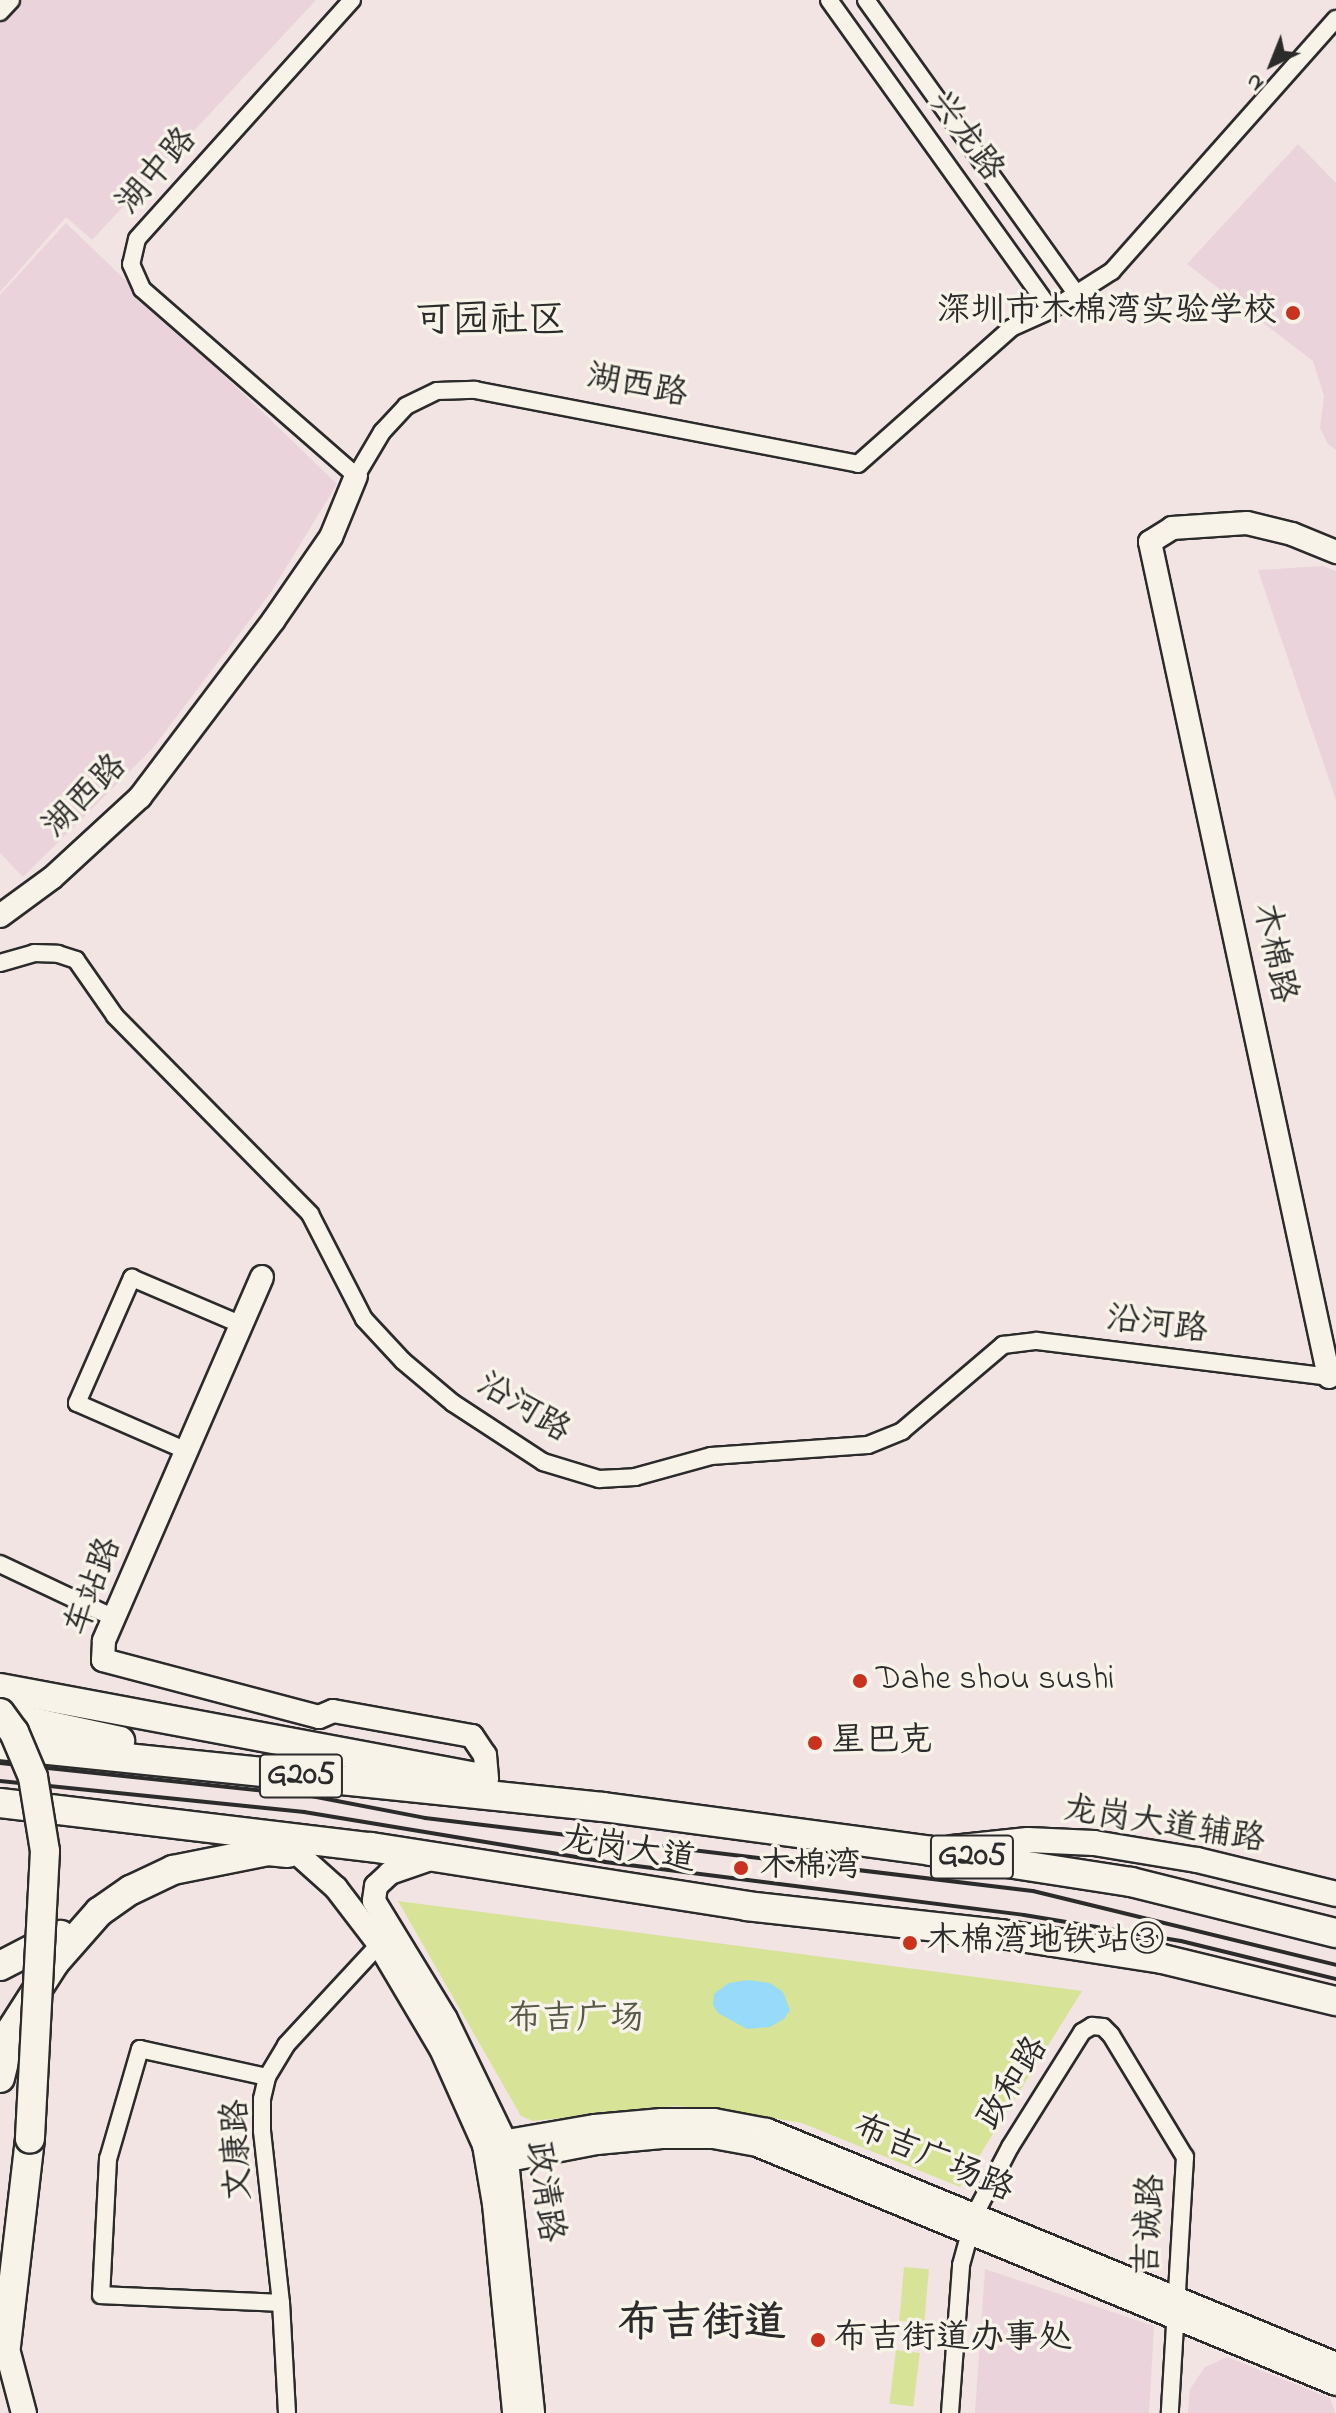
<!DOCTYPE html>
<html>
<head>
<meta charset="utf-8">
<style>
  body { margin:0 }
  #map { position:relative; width:1336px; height:2413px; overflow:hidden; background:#f1e4e2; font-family:"Indie Flower","LXGW WenKai TC",sans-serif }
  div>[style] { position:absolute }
  .built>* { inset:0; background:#ead3db }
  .green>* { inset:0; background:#d7e396; transform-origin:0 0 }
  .water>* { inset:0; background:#98dafa }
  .roads { filter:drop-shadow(2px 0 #2b2b2b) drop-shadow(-2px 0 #2b2b2b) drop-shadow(0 2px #2b2b2b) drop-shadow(0 -2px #2b2b2b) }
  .street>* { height:16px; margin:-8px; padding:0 8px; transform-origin:8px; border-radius:8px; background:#f7f3e8 }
  .secondary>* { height:22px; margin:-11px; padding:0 11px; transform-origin:11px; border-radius:11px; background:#f7f3e8 }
  .primary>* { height:24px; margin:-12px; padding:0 12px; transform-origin:12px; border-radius:12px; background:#f7f3e8 }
  .highway>* { height:28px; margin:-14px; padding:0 14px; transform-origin:14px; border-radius:14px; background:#f7f3e8 }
  .rail>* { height:4px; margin:-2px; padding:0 2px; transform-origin:2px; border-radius:2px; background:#2b2b2b }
  .bridges { filter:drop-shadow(2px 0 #2b2b2b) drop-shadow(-2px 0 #2b2b2b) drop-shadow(0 2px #2b2b2b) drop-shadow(0 -2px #2b2b2b) }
  .highway-bridge>* { height:28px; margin:-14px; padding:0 14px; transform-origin:14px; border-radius:14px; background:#f7f3e8 }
  .dots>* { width:22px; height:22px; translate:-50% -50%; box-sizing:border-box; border:4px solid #f7f3e8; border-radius:50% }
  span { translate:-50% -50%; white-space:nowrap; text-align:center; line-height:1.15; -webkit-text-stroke:7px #f7f3e8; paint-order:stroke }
  .shield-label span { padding:2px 6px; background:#f7f3e8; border:2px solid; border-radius:6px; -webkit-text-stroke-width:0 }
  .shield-label { font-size:32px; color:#2b2b2b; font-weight:700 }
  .street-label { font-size:34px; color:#2b2b2b }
  .poi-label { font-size:34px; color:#2b2b2b }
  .right { translate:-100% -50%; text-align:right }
  .left { translate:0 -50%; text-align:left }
  .park-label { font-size:34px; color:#565946 }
  .quarter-label { font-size:38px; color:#2b2b2b }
  .district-label { font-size:42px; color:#2b2b2b; font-weight:700 }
  .north { position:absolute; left:1232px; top:24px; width:80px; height:80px; -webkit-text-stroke:6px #f7f3e8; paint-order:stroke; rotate:223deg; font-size:22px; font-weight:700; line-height:32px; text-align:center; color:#2b2b2b }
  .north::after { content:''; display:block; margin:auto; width:28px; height:36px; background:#2b2b2b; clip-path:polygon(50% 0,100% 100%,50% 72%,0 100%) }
</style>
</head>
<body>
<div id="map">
  <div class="built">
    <div style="clip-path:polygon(0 0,316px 0,92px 240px,66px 217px,0 292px)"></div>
    <div style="clip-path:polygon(1298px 144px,1336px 183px,1336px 450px,1328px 444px,1320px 428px,1324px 396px,1313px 361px,1187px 264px)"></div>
    <div style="clip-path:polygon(66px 223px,337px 484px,271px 592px,152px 749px,23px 877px,0 853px,0 295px)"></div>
    <div style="clip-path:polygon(1323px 566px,1336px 571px,1336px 800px,1258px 570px)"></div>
    <div style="clip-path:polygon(985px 2269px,1154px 2326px,1149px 2413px,975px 2413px)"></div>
    <div style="clip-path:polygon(1227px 2357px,1330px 2398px,1335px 2413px,1188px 2413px,1190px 2389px,1205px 2367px)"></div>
  </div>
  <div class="green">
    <div style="clip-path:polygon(398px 1901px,1082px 1991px,960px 2187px,802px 2123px,719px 2109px,676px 2106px,533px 2121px,521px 2116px)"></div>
    <div style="left:904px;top:2267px;width:25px;height:54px;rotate:5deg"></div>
    <div style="left:896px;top:2350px;width:24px;height:54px;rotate:7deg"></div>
  </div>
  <div class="water">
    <div style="clip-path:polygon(749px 1980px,770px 1983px,783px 1992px,790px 2010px,784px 2019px,770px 2027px,747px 2029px,718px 2013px,713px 2005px,714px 1994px,729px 1983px)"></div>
  </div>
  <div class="roads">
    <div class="street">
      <div style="left:352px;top:0;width:321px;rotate:132deg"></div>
      <div style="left:137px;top:239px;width:26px;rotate:103deg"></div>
      <div style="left:131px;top:264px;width:27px;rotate:66deg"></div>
      <div style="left:142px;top:289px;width:284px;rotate:41.1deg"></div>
      <div style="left:356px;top:476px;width:51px;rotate:-59.4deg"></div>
      <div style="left:382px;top:432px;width:35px;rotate:-47deg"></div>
      <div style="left:406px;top:406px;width:34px;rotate:-26deg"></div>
      <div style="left:437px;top:391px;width:38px;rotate:-2deg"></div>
      <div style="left:475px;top:390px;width:390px;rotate:10.9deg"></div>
      <div style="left:858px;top:464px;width:205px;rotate:-41.6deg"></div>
      <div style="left:1011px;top:328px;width:44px;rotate:-24.2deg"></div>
      <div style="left:1051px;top:310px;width:72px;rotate:-32.6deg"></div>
      <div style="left:1112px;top:271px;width:337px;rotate:-48.4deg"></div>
      <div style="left:829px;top:0;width:381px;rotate:54.4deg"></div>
      <div style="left:866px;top:0;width:363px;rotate:54.4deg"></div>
      <div style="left:0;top:12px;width:16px;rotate:-47deg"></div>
      <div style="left:0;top:963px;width:35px;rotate:-16deg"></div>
      <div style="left:34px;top:953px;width:24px;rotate:2deg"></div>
      <div style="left:58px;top:954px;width:19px;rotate:18deg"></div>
      <div style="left:76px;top:960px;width:68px;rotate:55.1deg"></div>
      <div style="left:115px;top:1016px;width:278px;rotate:45.4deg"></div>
      <div style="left:310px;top:1214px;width:118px;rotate:62.8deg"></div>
      <div style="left:364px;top:1319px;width:57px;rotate:47.1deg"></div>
      <div style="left:403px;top:1361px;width:65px;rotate:40deg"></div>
      <div style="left:453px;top:1403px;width:108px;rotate:33.2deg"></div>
      <div style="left:543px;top:1462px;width:59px;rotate:16.9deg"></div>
      <div style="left:599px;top:1479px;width:36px;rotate:-3deg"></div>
      <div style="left:635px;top:1477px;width:79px;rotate:-15.4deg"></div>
      <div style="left:711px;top:1456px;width:157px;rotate:-4deg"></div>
      <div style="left:868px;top:1445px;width:37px;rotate:-22deg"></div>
      <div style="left:902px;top:1431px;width:133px;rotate:-40.4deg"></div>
      <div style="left:1003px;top:1345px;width:34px;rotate:-7deg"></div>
      <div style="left:1037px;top:1341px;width:294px;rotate:7deg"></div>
      <div style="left:187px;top:1451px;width:120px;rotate:-156.4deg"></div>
      <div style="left:77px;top:1403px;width:137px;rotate:-66.3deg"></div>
      <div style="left:132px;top:1278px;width:120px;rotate:23.1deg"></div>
      <div style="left:0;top:1564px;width:126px;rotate:25.3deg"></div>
      <div style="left:267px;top:2077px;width:130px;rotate:-167.6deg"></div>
      <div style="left:140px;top:2049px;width:115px;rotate:106.2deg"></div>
      <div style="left:108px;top:2159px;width:136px;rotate:92.9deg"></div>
      <div style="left:101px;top:2295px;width:180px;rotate:2.5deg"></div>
      <div style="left:287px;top:2413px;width:110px;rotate:-93.1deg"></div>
      <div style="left:281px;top:2303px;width:173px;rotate:-96.3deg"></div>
      <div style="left:262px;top:2131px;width:32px;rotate:-90deg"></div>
      <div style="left:262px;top:2099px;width:23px;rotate:-77deg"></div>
      <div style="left:267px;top:2077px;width:37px;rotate:-59deg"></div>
      <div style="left:286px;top:2045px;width:146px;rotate:-47.2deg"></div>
      <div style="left:950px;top:2413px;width:148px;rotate:-85.7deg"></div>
      <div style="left:961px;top:2265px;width:53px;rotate:-74.6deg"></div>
      <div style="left:975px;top:2214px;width:76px;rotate:-62.4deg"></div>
      <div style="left:1010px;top:2147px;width:136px;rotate:-57.9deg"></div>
      <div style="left:1082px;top:2032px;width:12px;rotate:-31deg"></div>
      <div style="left:1092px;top:2026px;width:11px;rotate:5deg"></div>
      <div style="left:1103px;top:2027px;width:11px;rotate:45deg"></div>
      <div style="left:1111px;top:2035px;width:143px;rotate:58.8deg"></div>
      <div style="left:1185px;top:2157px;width:256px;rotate:93.4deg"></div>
    </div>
    <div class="secondary">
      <div style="left:0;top:916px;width:64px;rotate:-36.2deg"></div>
      <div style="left:52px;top:878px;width:120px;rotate:-42.6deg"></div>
      <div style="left:140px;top:797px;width:221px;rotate:-52.9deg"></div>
      <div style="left:273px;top:621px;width:102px;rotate:-55.4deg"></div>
      <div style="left:331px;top:537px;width:66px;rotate:-67.7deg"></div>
      <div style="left:262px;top:1277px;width:397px;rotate:113.5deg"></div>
      <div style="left:104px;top:1641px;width:19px;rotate:93deg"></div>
      <div style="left:103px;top:1660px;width:223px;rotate:14.8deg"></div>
      <div style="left:319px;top:1717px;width:15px;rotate:-23deg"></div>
      <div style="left:333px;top:1711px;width:141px;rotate:10.2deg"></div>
      <div style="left:472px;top:1736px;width:23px;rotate:56deg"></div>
      <div style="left:485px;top:1755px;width:24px;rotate:85deg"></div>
      <div style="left:1329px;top:1377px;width:854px;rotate:-102.1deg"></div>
      <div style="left:1150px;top:542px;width:26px;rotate:-32deg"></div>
      <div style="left:1172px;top:528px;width:75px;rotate:-3.8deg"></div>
      <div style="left:1247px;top:523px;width:46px;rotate:13.7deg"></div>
      <div style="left:1292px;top:534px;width:48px;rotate:22.2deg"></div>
      <div style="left:298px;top:1854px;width:51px;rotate:41.8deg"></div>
      <div style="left:336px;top:1888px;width:69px;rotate:52.6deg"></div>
      <div style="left:378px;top:1943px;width:123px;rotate:59.3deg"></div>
      <div style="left:441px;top:2049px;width:105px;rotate:65.9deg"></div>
      <div style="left:484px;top:2145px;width:60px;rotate:80.4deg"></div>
      <div style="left:494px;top:2204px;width:210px;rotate:84.5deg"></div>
      <div style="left:433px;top:1858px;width:46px;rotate:160.8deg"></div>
      <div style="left:390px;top:1873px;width:19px;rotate:137deg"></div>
      <div style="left:376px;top:1886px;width:15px;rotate:98deg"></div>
      <div style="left:374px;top:1901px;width:138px;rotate:58.6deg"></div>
      <div style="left:446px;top:2019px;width:136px;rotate:64.2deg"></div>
      <div style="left:505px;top:2141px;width:273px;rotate:84.1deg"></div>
      <div style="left:484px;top:2145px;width:113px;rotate:-9.7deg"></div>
      <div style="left:595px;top:2126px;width:67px;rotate:-5.1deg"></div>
      <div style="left:662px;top:2120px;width:52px"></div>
      <div style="left:714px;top:2120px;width:54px;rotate:10.7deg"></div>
      <div style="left:767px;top:2130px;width:615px;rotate:22.35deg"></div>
      <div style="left:488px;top:2164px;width:111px;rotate:-10.9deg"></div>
      <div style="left:597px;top:2143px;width:65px;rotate:-5.3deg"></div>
      <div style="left:662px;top:2137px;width:51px"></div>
      <div style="left:713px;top:2137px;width:45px;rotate:10.3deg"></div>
      <div style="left:757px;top:2145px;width:626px;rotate:22.43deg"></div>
    </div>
    <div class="primary">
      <div style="left:952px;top:1848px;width:76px;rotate:-6deg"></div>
      <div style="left:1028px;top:1840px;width:66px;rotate:2.6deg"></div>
      <div style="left:1094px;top:1843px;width:104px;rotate:9.4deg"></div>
      <div style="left:1197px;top:1860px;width:143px;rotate:13.7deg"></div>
      <div style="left:2px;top:2330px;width:86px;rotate:75.2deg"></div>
    </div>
    <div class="highway">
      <div style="left:0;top:1688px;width:491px;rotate:10.6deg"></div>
      <div style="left:0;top:1715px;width:123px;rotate:12.2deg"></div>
      <div style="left:0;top:1745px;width:606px;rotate:5.87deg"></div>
      <div style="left:603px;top:1807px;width:331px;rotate:7.6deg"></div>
      <div style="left:931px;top:1851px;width:202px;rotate:8.8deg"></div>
      <div style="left:1131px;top:1882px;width:211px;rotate:14deg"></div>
      <div style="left:0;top:1803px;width:374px;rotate:6.8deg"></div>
      <div style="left:371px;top:1847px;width:380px;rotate:8.9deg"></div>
      <div style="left:746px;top:1906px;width:257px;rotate:6.3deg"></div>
      <div style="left:1001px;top:1934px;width:163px;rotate:8.8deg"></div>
      <div style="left:1162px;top:1959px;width:179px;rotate:13.6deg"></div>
      <div style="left:0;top:1966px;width:68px;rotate:-27.3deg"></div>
      <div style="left:0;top:2078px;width:50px;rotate:-76.2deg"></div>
      <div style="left:12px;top:2029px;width:80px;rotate:-57.3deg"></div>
      <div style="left:55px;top:1962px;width:67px;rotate:-48.7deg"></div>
      <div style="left:99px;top:1912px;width:39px;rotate:-35deg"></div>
      <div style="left:131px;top:1890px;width:47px;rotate:-25.5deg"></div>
      <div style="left:173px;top:1870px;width:97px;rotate:-11.3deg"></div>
      <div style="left:268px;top:1851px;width:20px;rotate:6deg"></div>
      <div style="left:6px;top:2346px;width:208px;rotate:-83.4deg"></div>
    </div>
  </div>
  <div class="rail">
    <div style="left:0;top:1763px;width:308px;rotate:6deg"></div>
    <div style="left:306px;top:1795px;width:121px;rotate:10.9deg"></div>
    <div style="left:425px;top:1818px;width:612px;rotate:6.85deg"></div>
    <div style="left:1033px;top:1891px;width:312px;rotate:13.7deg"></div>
    <div style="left:0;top:1781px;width:306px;rotate:5.8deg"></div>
    <div style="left:304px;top:1812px;width:305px;rotate:9.4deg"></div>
    <div style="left:605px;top:1862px;width:422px;rotate:7.2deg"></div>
    <div style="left:1024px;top:1915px;width:159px;rotate:9.4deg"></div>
    <div style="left:1181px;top:1941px;width:160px;rotate:13.8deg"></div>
  </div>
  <div class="bridges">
    <div class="highway-bridge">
      <div style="left:0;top:1713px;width:24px;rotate:54deg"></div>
      <div style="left:14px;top:1732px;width:49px;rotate:67.1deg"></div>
      <div style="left:33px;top:1777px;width:75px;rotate:80.8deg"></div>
      <div style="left:45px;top:1851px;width:288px;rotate:93deg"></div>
    </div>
  </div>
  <div class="dots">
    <div style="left:1293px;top:313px;background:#c8321e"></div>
    <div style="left:860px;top:1681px;background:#c8321e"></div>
    <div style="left:815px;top:1743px;background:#c8321e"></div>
    <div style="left:741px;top:1868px;background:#c8321e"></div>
    <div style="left:910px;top:1943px;background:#c8321e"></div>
    <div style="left:818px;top:2340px;background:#c8321e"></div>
  </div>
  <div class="shield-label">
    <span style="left:301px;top:1776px">G205</span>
    <span style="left:972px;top:1857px">G205</span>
  </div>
  <div class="street-label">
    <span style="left:965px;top:137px;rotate:54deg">兴龙路</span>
    <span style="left:158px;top:172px;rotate:-49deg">湖中路</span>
    <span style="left:637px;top:387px;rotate:11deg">湖西路</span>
    <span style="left:86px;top:797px;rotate:-45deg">湖西路</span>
    <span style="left:1273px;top:953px;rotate:78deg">木棉路</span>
    <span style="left:1157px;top:1326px;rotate:7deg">沿河路</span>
    <span style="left:523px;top:1409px;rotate:31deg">沿河路</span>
    <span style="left:95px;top:1587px;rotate:-70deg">车站路</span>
    <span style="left:1164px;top:1826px;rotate:9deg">龙岗大道辅路</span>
    <span style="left:628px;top:1851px;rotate:9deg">龙岗大道</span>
    <span style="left:1014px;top:2084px;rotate:-58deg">政和路</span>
    <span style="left:239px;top:2150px;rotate:-92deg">文康路</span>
    <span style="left:933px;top:2160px;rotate:23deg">布吉广场路</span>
    <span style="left:543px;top:2192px;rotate:82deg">政清路</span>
    <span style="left:1151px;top:2225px;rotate:-87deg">吉诚路</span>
  </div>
  <div class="poi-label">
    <span class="right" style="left:1277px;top:313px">深圳市木棉湾实验学校</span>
    <span class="left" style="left:876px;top:1681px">Dahe shou sushi</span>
    <span class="left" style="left:831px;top:1743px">星巴克</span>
    <span class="left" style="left:759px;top:1868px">木棉湾</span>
    <span class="left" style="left:926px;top:1943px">木棉湾地铁站③</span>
    <span class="left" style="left:834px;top:2340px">布吉街道办事处</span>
  </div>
  <div class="park-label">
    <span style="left:576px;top:2021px">布吉广场</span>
  </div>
  <div class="quarter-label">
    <span style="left:490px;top:323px">可园社区</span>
  </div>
  <div class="district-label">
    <span style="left:702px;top:2325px">布吉街道</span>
  </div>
  <div class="north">N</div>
</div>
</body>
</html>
